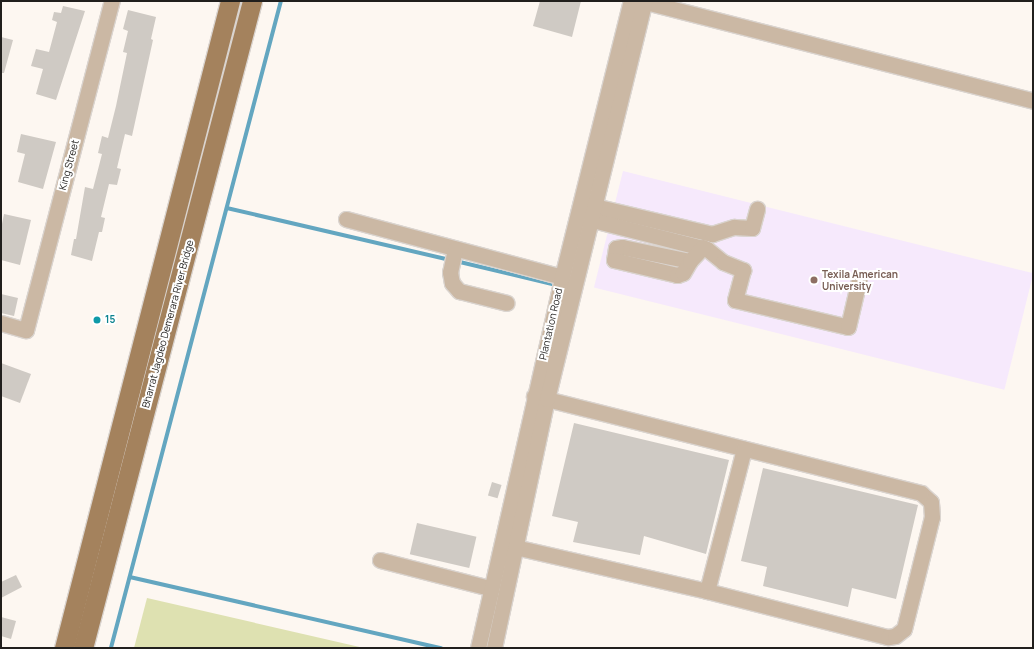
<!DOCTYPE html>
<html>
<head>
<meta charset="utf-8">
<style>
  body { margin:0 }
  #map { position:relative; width:1034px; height:649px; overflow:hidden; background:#fdf7f1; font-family:Manrope,sans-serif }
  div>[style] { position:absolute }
  .education>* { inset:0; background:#f6e9fc; transform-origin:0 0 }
  .green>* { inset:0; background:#dee1b1 }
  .stream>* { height:3.5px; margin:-1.75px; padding:0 1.75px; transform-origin:1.75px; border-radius:1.75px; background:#63a6c0 }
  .building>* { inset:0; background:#cfcac4; transform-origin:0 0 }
  .roads { filter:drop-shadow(1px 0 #dad4cf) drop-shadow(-1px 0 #dad4cf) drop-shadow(0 1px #dad4cf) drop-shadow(0 -1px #dad4cf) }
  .minor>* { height:15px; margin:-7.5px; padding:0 7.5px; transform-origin:7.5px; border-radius:7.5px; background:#cbb8a4 }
  .major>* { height:19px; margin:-9.5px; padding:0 9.5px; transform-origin:9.5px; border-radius:9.5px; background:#a4825d }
  .dots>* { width:11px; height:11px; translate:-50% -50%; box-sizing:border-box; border:2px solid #fff; border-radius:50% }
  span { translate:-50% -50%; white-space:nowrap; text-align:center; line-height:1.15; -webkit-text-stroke:4px #fff; paint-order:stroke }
  .street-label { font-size:10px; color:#211f1d }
  .education-label { font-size:10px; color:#785e54; font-weight:700 }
  .left { translate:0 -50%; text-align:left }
  .culture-label { font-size:10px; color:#0d838f; font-weight:700 }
  .frame { position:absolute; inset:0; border:2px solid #211f1d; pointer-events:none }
</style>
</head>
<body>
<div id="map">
  <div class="education">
    <div style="left:623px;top:171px;width:423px;height:120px;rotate:14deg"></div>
  </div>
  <div class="green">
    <div style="clip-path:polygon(147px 598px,364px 648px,134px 648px)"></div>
  </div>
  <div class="stream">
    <div style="left:227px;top:208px;width:229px;rotate:13.1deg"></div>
    <div style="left:456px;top:261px;width:103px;rotate:13.5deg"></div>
    <div style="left:130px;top:577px;width:319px;rotate:12.9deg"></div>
    <div style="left:111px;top:648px;width:669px;rotate:-75.28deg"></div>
  </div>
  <div class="building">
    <div style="clip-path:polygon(540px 1px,581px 1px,572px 37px,533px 26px)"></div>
    <div style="clip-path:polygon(63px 6px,85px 11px,56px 100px,36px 94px,43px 69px,31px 66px,36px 49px,49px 52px,57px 22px,52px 20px,54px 12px,61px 13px)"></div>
    <div style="clip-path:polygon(128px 10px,156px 17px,151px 39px,153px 40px,132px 136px,125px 134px,117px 168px,121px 169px,117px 185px,109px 184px,101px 217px,105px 218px,102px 232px,99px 232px,92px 261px,71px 255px,74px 239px,76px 239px,85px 187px,93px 189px,102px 154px,98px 153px,102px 136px,108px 138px,116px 106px,127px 53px,123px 52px,128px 31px,123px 29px)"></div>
    <div style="clip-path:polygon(1px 37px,13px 40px,4px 73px,1px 73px)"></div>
    <div style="clip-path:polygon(21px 134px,56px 142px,43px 189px,18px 182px,25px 154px,17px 152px)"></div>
    <div style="clip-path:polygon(4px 214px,31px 220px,20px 265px,1px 260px,1px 229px)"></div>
    <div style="clip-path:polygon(1px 294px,18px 298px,14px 316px,1px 313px)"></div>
    <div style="clip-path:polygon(1px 363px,31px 374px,20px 403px,1px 396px)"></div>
    <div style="clip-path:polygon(574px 423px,729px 460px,706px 554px,644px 536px,640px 555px,573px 542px,578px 522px,552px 516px)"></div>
    <div style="clip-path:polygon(763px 468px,918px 505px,896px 599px,852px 588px,848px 607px,763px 586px,767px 567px,741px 561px)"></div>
    <div style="left:492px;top:482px;width:10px;height:14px;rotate:17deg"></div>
    <div style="left:417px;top:523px;width:61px;height:32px;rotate:13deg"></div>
    <div style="clip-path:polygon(16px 575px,22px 587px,1px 598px,1px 582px)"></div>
    <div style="clip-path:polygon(1px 617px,16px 621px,11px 639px,1px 636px)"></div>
  </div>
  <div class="roads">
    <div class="minor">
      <div style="left:642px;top:1px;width:404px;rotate:14.3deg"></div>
      <div style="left:586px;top:204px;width:130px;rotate:13.4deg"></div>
      <div style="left:712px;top:234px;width:23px;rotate:-18deg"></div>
      <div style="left:734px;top:227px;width:18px;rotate:3deg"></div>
      <div style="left:752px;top:228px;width:20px;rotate:-75deg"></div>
      <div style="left:581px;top:217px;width:130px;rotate:14.3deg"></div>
      <div style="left:707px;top:249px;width:21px;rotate:39deg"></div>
      <div style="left:723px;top:262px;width:22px;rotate:22deg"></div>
      <div style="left:743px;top:270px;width:31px;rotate:105deg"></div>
      <div style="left:735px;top:300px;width:116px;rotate:13.4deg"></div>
      <div style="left:848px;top:327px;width:48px;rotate:-76.8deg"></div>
      <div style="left:346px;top:219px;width:224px;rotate:15deg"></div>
      <div style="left:455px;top:249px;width:24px;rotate:102deg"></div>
      <div style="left:450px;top:272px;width:11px;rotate:80deg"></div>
      <div style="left:452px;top:283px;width:11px;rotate:49deg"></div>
      <div style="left:459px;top:291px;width:49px;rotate:14deg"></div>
      <div style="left:690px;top:261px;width:69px;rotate:-168.4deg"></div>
      <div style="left:622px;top:247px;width:6px;rotate:171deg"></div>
      <div style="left:616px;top:248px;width:12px;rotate:99deg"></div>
      <div style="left:614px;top:260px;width:65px;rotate:13.4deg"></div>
      <div style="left:677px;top:275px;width:6px;rotate:-18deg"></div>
      <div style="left:683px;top:273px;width:14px;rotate:-60deg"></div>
      <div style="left:690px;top:261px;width:19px;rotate:-47deg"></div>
      <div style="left:1px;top:323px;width:26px;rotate:16deg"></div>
      <div style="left:26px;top:330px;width:340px;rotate:-75.4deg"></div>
      <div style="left:515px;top:547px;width:197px;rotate:12.9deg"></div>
      <div style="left:707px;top:591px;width:187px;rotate:14.3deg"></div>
      <div style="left:888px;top:637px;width:7px;rotate:-8deg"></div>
      <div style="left:895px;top:636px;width:11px;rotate:-38deg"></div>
      <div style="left:904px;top:629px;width:115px;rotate:-76deg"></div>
      <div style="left:932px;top:517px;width:15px;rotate:-94deg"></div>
      <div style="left:931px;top:502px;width:13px;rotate:-138deg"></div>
      <div style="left:921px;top:493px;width:399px;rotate:-165.9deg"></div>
      <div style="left:380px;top:560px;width:114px;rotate:14.3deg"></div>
      <div style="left:707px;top:591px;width:147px;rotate:-75.4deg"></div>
      <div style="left:478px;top:648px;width:380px;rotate:-77.2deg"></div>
      <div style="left:562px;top:277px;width:284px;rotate:-76deg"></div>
      <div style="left:494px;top:648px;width:255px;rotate:-78deg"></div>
      <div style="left:547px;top:399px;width:410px;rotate:-76.2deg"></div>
    </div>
    <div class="major">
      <div style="left:64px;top:648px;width:668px;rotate:-75.61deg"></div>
      <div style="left:83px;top:648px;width:669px;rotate:-75.36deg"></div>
    </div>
  </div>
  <div class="dots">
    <div style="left:814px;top:280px;background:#8d6e63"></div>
    <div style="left:97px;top:320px;background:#0f9aa8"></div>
  </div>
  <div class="street-label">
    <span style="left:69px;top:165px;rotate:-75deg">King Street</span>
    <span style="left:168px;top:324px;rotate:-75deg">Bharrat Jagdeo Demerara River Bridge</span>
    <span style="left:551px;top:324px;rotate:-77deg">Plantation Road</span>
  </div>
  <div class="education-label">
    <span class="left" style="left:822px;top:280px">Texila American<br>University</span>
  </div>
  <div class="culture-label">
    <span class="left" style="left:105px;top:320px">15</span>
  </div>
  <div class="frame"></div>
</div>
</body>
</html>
